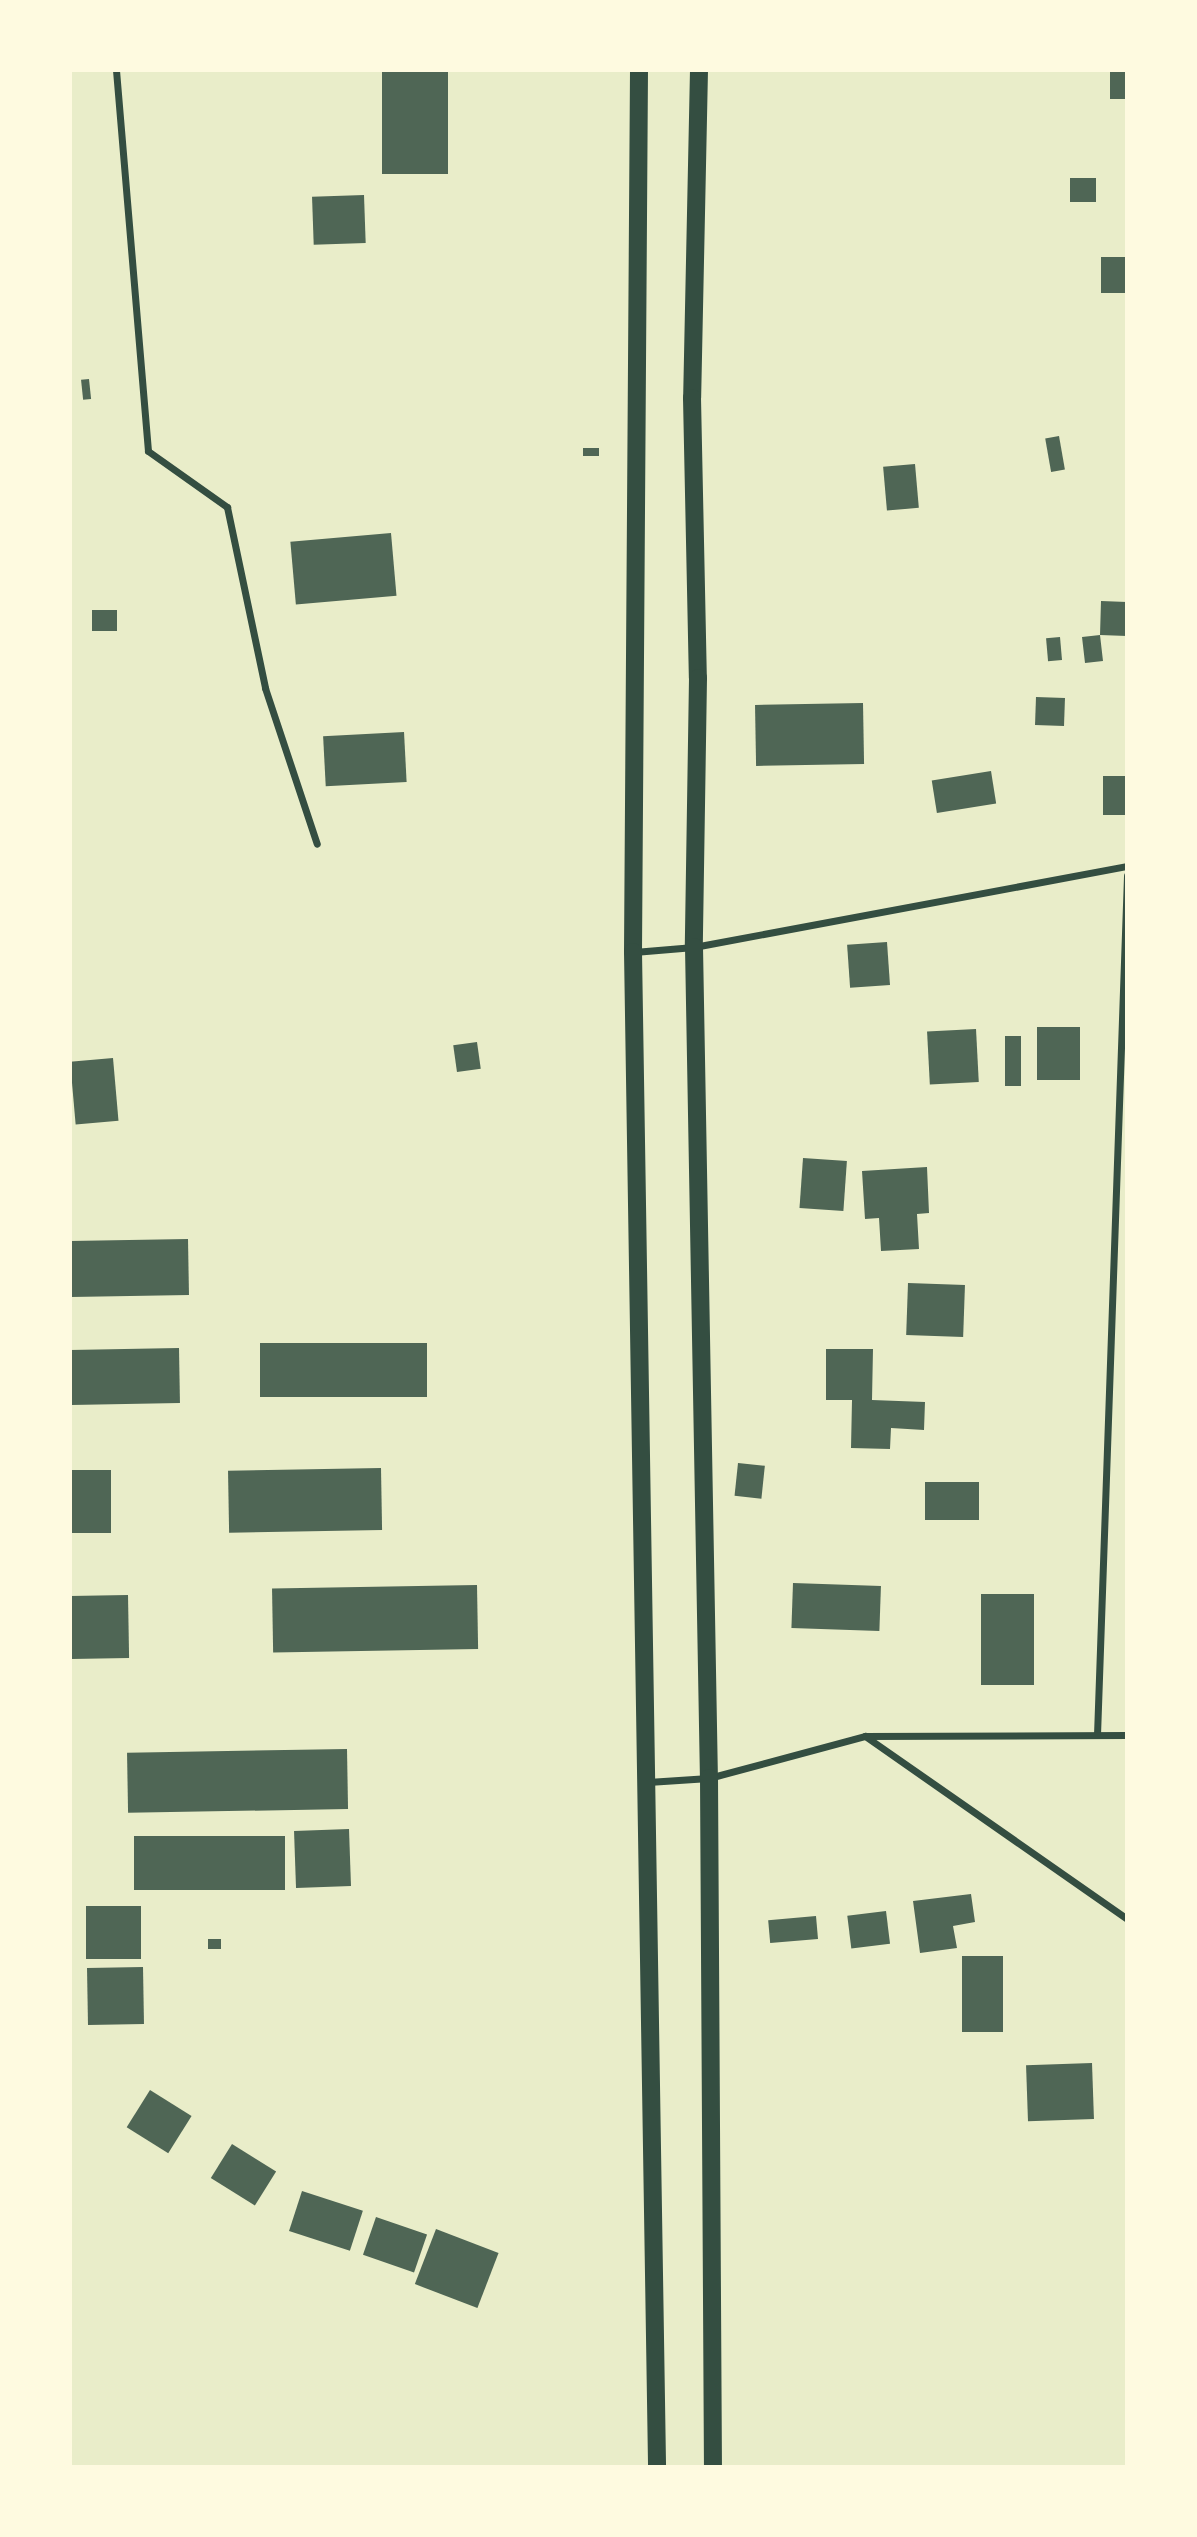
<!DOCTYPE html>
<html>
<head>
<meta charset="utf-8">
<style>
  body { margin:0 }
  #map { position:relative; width:1197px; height:2537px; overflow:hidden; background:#e9edc9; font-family:"Roboto Condensed",sans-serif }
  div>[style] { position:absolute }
  .building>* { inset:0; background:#4f6655; transform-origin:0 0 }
  .minor>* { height:7px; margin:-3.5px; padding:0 3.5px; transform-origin:3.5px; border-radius:3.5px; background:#344e41 }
  .primary>* { height:18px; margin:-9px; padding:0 9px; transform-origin:9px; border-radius:9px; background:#344e41 }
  span { translate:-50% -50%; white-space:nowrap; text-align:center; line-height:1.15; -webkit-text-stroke:7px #fefae0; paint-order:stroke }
  .frame { position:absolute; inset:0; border:72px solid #fefae0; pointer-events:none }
</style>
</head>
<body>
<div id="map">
  <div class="building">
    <div style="left:382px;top:70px;width:66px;height:104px"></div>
    <div style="left:1110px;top:70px;width:17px;height:29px"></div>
    <div style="left:1070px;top:178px;width:26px;height:24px"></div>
    <div style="left:364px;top:195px;width:48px;height:52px;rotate:88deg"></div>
    <div style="left:1127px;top:257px;width:36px;height:26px;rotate:90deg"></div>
    <div style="left:89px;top:379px;width:20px;height:8px;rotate:84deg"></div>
    <div style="left:1059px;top:436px;width:34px;height:14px;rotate:80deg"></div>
    <div style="left:599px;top:448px;width:8px;height:16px;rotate:90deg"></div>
    <div style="left:915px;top:464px;width:44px;height:32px;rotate:85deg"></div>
    <div style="left:391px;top:533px;width:63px;height:101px;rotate:85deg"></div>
    <div style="clip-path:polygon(1101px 601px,1127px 602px,1127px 636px,1100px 635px,1103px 661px,1085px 663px,1082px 637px,1100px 635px)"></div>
    <div style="left:117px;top:610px;width:21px;height:25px;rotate:90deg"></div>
    <div style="left:1060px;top:637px;width:23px;height:14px;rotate:85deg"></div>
    <div style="left:1036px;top:697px;width:29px;height:28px;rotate:2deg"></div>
    <div style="left:863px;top:703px;width:61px;height:108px;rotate:89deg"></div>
    <div style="left:404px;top:732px;width:50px;height:81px;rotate:87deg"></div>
    <div style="left:991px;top:771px;width:33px;height:60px;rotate:81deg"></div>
    <div style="left:1103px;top:776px;width:24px;height:39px"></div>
    <div style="left:887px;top:942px;width:43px;height:40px;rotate:86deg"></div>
    <div style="left:1037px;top:1027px;width:43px;height:53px"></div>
    <div style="left:976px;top:1029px;width:53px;height:49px;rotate:87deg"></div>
    <div style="left:1005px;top:1036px;width:16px;height:50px"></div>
    <div style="left:477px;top:1042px;width:27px;height:24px;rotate:82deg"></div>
    <div style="left:113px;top:1058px;width:63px;height:43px;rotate:85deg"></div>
    <div style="left:803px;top:1158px;width:44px;height:50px;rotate:4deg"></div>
    <div style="clip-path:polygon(927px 1167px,929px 1213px,917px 1214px,919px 1249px,881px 1251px,879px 1218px,865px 1219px,862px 1171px)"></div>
    <div style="left:188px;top:1239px;width:56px;height:118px;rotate:89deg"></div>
    <div style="left:908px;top:1283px;width:57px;height:52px;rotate:2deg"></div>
    <div style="left:427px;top:1343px;width:54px;height:167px;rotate:90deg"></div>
    <div style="left:179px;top:1348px;width:55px;height:109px;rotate:89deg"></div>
    <div style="clip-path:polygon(826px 1349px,873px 1349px,872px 1400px,925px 1402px,924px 1430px,891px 1428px,890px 1449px,851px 1448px,852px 1400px,826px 1400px)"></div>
    <div style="left:738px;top:1463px;width:27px;height:33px;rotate:6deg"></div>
    <div style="left:381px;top:1468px;width:62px;height:153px;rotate:89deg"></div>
    <div style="left:70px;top:1470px;width:41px;height:63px"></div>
    <div style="left:925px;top:1482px;width:54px;height:38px"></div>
    <div style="left:793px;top:1583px;width:88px;height:45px;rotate:2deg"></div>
    <div style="left:477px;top:1585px;width:64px;height:205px;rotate:89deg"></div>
    <div style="left:981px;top:1594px;width:53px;height:91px"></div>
    <div style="left:128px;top:1595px;width:63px;height:58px;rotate:89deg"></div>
    <div style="left:347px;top:1749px;width:60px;height:220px;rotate:89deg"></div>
    <div style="left:349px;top:1829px;width:57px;height:55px;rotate:88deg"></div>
    <div style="left:285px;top:1836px;width:54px;height:151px;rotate:90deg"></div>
    <div style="clip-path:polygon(971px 1894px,975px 1922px,953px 1926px,957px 1948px,920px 1953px,913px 1901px)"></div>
    <div style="left:86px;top:1906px;width:55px;height:53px"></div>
    <div style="left:886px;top:1911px;width:33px;height:39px;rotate:83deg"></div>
    <div style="left:816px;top:1916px;width:23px;height:48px;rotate:85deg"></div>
    <div style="left:208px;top:1939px;width:13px;height:10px"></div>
    <div style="left:962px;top:1956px;width:41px;height:76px"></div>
    <div style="left:143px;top:1967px;width:57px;height:56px;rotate:89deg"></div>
    <div style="left:1092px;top:2063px;width:56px;height:66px;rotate:88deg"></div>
    <div style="left:150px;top:2090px;width:49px;height:44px;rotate:32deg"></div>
    <div style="left:232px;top:2144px;width:52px;height:40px;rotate:32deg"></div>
    <div style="left:302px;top:2191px;width:64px;height:42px;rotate:18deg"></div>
    <div style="left:376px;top:2217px;width:54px;height:40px;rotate:19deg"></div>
    <div style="left:436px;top:2229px;width:67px;height:59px;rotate:21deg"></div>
  </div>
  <div class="minor">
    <div style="left:116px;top:70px;width:382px;rotate:85.2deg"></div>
    <div style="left:148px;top:451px;width:97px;rotate:35.3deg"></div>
    <div style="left:227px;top:507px;width:185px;rotate:78.1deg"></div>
    <div style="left:265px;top:688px;width:164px;rotate:71.6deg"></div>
    <div style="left:634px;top:952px;width:60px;rotate:-4.8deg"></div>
    <div style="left:694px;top:947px;width:441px;rotate:-10.6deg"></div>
    <div style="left:1097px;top:1735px;width:860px;rotate:-88deg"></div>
    <div style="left:865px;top:1736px;width:320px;rotate:34.9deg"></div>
    <div style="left:648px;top:1782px;width:61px;rotate:-3.8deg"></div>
    <div style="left:709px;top:1778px;width:162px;rotate:-15.1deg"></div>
    <div style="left:865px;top:1736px;width:262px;rotate:-0.2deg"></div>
  </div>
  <div class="primary">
    <div style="left:639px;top:70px;width:882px;rotate:90.39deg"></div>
    <div style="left:633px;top:952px;width:1515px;rotate:89.09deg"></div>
    <div style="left:699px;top:70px;width:328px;rotate:91.2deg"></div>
    <div style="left:692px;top:398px;width:280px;rotate:88.8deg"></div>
    <div style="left:698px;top:678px;width:269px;rotate:90.9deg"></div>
    <div style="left:694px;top:947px;width:831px;rotate:88.97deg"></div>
    <div style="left:709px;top:1778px;width:689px;rotate:89.67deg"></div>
  </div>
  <div class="frame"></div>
</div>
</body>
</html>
